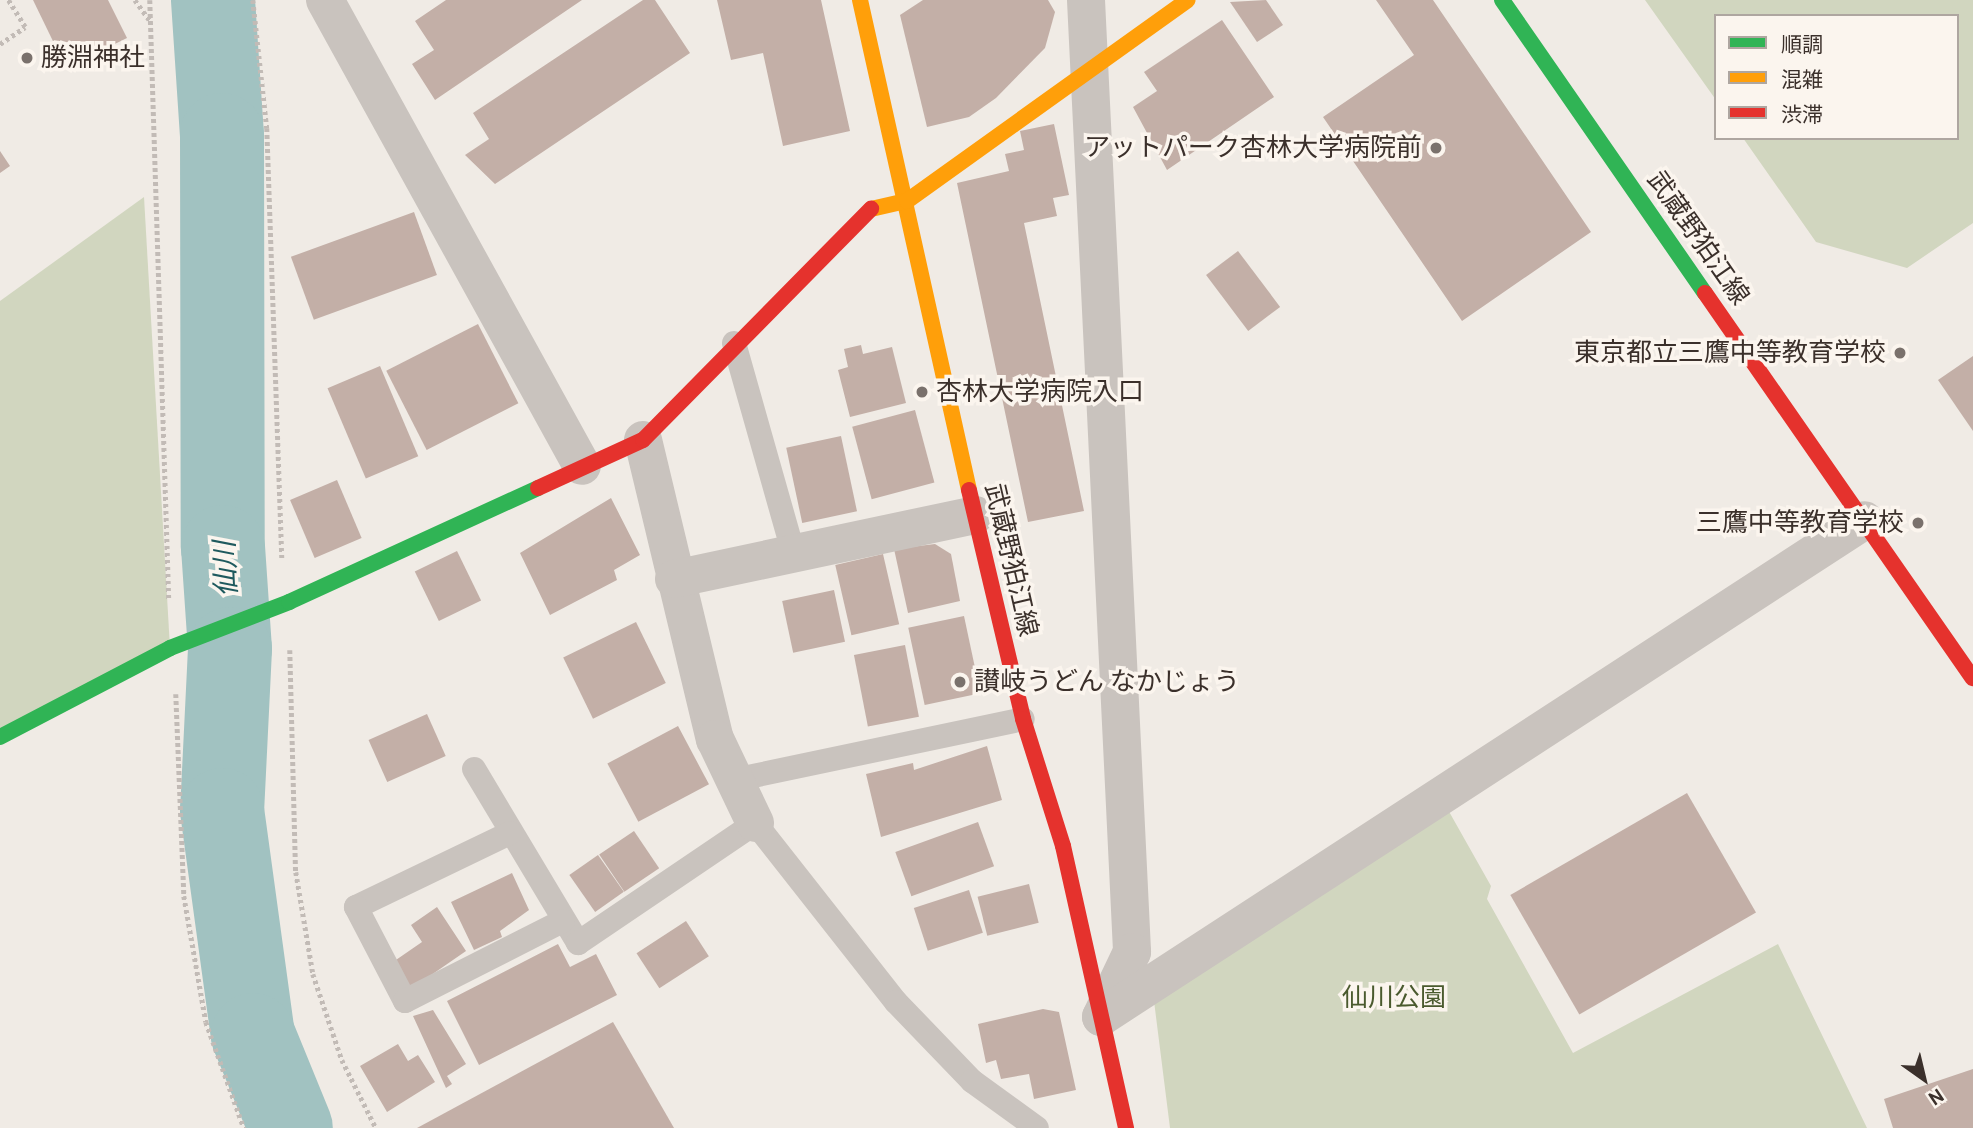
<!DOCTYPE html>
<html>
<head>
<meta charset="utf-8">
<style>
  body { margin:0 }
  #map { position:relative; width:1973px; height:1128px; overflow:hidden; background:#f0ebe5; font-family:Cabin,"Noto Sans JP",sans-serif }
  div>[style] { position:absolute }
  .green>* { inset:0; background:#d1d6bf }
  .river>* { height:84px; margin:-42px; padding:0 42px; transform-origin:42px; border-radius:42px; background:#a1c2c1 }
  .building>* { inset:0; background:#c3afa7; transform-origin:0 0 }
  .path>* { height:4.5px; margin-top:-2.25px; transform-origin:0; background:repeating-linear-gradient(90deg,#c2bbb6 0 3.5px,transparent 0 7px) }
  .lane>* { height:24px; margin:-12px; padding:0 12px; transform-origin:12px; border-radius:12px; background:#c9c3be }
  .street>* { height:38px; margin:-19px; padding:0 19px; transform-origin:19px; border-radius:19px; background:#c9c3be }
  .fast>* { height:16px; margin:-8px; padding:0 8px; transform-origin:8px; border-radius:8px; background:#30b455 }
  .slow>* { height:16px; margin:-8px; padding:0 8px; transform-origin:8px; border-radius:8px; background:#ff9f0a }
  .jam>* { height:16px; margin:-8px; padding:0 8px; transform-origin:8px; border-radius:8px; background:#e5322d }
  .dots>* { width:19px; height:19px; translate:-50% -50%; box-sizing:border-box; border:4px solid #fbf5ee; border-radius:50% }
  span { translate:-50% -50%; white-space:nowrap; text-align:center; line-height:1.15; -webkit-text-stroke:7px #fbf5ee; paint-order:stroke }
  .poi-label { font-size:26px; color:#3b302b }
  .left { translate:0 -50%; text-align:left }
  .right { translate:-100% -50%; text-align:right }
  .street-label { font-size:26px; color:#3b302b }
  .park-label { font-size:26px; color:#4a5a2e }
  .water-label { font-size:28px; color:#1f5a5e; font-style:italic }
  .legend { position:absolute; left:1714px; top:14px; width:245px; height:126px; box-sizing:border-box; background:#fbf5ee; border:2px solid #aea6a0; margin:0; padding:9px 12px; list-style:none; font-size:21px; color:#3b302b }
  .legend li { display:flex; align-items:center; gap:14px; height:35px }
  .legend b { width:35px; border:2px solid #aea6a0 }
  .north { position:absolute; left:1889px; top:1044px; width:70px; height:70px; -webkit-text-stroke:5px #fbf5ee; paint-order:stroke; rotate:146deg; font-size:19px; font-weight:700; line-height:28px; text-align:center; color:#3b302b }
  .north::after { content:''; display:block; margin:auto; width:24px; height:32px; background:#3b302b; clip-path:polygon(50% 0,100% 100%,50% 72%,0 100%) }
</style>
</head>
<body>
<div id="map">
  <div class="green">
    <div style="clip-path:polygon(1645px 0,1973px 0,1973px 223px,1907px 268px,1816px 242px,1743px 138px,1957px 138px,1957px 16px,1716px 16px,1716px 100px)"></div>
    <div style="clip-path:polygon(144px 197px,170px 648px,0 737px,0 301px)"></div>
    <div style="clip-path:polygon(1447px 808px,1491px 886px,1487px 899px,1573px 1053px,1778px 944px,1867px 1128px,1170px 1128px,1154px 1001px)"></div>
  </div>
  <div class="river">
    <div style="left:213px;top:0;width:135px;rotate:86.2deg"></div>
    <div style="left:222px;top:135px;width:412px;rotate:89.9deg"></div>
    <div style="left:223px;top:547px;width:102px;rotate:86.1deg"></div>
    <div style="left:230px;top:649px;width:161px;rotate:92.8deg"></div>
    <div style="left:222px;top:810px;width:227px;rotate:82.2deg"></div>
    <div style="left:253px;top:1035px;width:100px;rotate:67.8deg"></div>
  </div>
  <div class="building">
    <div style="clip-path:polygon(33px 0,108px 0,127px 38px,66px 68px)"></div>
    <div style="clip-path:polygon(446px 0,582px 0,435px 100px,412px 64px,434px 50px,415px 21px)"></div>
    <div style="clip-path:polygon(643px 0,655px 0,690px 53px,495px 184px,465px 155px,489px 139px,473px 113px)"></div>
    <div style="clip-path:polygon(717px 0,821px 0,850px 131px,783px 146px,763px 53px,731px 60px)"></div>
    <div style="clip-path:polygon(923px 0,1048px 0,1055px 12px,1045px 48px,996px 98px,969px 117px,927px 127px,900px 15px)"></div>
    <div style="clip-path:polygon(1266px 0,1283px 25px,1257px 42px,1230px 2px)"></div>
    <div style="clip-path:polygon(1376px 0,1433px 0,1591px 232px,1462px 321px,1323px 117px,1414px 55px)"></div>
    <div style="clip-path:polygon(1222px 20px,1274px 97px,1167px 170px,1133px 107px,1157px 91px,1144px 72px)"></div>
    <div style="clip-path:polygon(1054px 124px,1069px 195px,1053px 198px,1057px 216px,1024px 223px,1084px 511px,1028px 522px,957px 183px,1009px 171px,1005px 154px,1024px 150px,1020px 131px)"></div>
    <div style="clip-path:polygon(0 151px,10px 166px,0 173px)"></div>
    <div style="left:414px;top:212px;width:67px;height:131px;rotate:70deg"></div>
    <div style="left:1238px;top:251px;width:70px;height:40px;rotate:53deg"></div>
    <div style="left:478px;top:324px;width:89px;height:103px;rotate:63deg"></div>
    <div style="clip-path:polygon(861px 345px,863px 354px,892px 347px,906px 403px,850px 417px,838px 370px,848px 367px,844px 349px)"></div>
    <div style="clip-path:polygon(1973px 356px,1973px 431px,1938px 380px)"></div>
    <div style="left:380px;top:366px;width:98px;height:57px;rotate:67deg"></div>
    <div style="left:915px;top:410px;width:75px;height:65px;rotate:75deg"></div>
    <div style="left:841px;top:436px;width:77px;height:56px;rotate:78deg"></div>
    <div style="left:337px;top:480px;width:63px;height:51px;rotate:67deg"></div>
    <div style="clip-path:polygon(611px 498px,640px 555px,614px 570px,617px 580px,550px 615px,520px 553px)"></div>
    <div style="clip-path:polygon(935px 544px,951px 554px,960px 601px,908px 613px,894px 549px)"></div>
    <div style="left:457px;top:551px;width:55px;height:47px;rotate:64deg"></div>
    <div style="left:883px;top:554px;width:72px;height:49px;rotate:77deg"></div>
    <div style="left:834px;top:590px;width:53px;height:53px;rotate:78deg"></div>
    <div style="left:964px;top:616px;width:79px;height:57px;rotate:78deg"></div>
    <div style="left:636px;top:622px;width:68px;height:81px;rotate:64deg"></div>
    <div style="left:905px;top:645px;width:73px;height:52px;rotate:79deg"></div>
    <div style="left:427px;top:714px;width:46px;height:64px;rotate:66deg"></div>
    <div style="left:678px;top:726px;width:66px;height:80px;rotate:62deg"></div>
    <div style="clip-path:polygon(987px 746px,1002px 800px,881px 837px,866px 774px,913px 763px,914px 770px)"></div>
    <div style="left:1687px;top:793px;width:138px;height:204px;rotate:60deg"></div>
    <div style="left:978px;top:822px;width:47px;height:88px;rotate:70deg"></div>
    <div style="left:634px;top:831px;width:45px;height:42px;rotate:56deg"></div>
    <div style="left:598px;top:855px;width:45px;height:35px;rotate:55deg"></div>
    <div style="clip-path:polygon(512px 873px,529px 910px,500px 931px,502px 937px,474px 950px,451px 902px)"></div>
    <div style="left:1029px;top:884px;width:40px;height:53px;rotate:76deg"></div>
    <div style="left:969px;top:890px;width:45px;height:58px;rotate:72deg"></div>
    <div style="clip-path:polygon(437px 907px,466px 951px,411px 989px,393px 962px,422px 942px,411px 925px)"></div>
    <div style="left:686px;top:921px;width:42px;height:59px;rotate:57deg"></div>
    <div style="clip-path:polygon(558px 944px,570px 967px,596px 954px,617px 995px,479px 1065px,447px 1001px)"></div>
    <div style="clip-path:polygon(1043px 1009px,1059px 1012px,1076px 1090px,1034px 1099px,1029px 1074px,1001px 1079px,996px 1060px,986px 1063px,978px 1024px)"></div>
    <div style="clip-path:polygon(433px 1010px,466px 1064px,447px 1076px,452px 1084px,446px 1088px,413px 1016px)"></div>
    <div style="clip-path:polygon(613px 1022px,674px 1128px,417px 1128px)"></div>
    <div style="clip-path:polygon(398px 1044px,408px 1061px,418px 1055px,435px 1082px,387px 1112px,360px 1066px)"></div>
    <div style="clip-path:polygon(1973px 1069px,1973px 1128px,1893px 1128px,1884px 1099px)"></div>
  </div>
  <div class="path">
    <div style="left:135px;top:0;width:27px;rotate:54deg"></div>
    <div style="left:150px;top:0;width:601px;rotate:88.19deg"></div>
    <div style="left:253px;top:0;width:129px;rotate:83.8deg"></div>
    <div style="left:267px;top:128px;width:430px;rotate:88deg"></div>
    <div style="left:0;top:44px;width:30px;rotate:-34deg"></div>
    <div style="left:25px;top:27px;width:32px;rotate:-122deg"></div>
    <div style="left:290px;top:650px;width:222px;rotate:88.5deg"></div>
    <div style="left:296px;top:872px;width:103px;rotate:80.5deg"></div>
    <div style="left:313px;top:974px;width:91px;rotate:71.4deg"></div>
    <div style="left:342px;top:1060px;width:76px;rotate:63.4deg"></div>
    <div style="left:176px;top:694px;width:202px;rotate:87.7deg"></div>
    <div style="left:184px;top:896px;width:128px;rotate:80.1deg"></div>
    <div style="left:206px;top:1022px;width:113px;rotate:70.3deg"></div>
  </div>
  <div class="lane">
    <div style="left:734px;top:343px;width:216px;rotate:74.2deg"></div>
    <div style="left:474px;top:769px;width:203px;rotate:59.1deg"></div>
    <div style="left:578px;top:943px;width:214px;rotate:-34.1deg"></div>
    <div style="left:755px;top:823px;width:228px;rotate:51.8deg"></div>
    <div style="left:896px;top:1002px;width:110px;rotate:46.1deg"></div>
    <div style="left:972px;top:1081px;width:80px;rotate:35.9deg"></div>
    <div style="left:734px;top:780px;width:295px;rotate:-11.9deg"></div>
    <div style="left:510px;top:833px;width:171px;rotate:154.3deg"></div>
    <div style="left:356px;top:907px;width:106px;rotate:62.5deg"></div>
    <div style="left:405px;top:1001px;width:177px;rotate:-26.9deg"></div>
  </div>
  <div class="street">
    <div style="left:325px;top:0;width:532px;rotate:61.12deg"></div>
    <div style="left:1086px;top:0;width:953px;rotate:87.23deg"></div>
    <div style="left:1132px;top:952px;width:72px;rotate:115.5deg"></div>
    <div style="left:643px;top:440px;width:308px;rotate:76.5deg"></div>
    <div style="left:715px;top:739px;width:93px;rotate:64.5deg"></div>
    <div style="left:674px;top:579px;width:308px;rotate:-12deg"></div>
    <div style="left:1101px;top:1017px;width:911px;rotate:-33.04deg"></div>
  </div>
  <div class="fast">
    <div style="left:1502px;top:0;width:356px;rotate:55.3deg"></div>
    <div style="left:0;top:737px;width:192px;rotate:-27.6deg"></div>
    <div style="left:170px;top:648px;width:128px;rotate:-21.1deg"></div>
    <div style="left:289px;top:602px;width:274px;rotate:-24.6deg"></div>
  </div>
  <div class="slow">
    <div style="left:860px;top:0;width:502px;rotate:77.46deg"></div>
    <div style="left:871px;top:209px;width:37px;rotate:-13deg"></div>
    <div style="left:907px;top:201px;width:345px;rotate:-35.6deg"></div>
  </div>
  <div class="jam">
    <div style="left:1705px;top:293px;width:469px;rotate:55.2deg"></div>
    <div style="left:538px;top:488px;width:115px;rotate:-24.6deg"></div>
    <div style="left:643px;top:440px;width:325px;rotate:-45.4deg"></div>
    <div style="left:969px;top:490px;width:235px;rotate:76.7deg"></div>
    <div style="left:1023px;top:719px;width:133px;rotate:72.5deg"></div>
    <div style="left:1063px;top:846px;width:289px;rotate:77.4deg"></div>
  </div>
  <div class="dots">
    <div style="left:27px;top:58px;background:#7a716c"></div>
    <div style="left:1436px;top:148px;background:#7a716c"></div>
    <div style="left:1900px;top:353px;background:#7a716c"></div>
    <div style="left:922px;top:392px;background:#7a716c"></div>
    <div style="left:1918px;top:523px;background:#7a716c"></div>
    <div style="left:960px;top:682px;background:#7a716c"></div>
  </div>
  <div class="poi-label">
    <span class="left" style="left:41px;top:58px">勝淵神社</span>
    <span class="right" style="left:1422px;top:148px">アットパーク杏林大学病院前</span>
    <span class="right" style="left:1886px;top:353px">東京都立三鷹中等教育学校</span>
    <span class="left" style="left:936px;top:392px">杏林大学病院入口</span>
    <span class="right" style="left:1904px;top:523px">三鷹中等教育学校</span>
    <span class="left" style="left:974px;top:682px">讃岐うどん なかじょう</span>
  </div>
  <div class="street-label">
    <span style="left:1698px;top:238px;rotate:55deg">武蔵野狛江線</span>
    <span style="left:1011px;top:560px;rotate:77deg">武蔵野狛江線</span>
  </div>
  <div class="park-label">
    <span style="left:1394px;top:998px">仙川公園</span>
  </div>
  <div class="water-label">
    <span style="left:225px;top:569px;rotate:-93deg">仙川</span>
  </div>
  <ul class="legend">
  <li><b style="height:9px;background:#30b455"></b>順調</li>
  <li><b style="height:9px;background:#ff9f0a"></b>混雑</li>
  <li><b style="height:9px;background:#e5322d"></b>渋滞</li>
  </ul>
  <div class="north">N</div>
</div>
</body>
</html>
